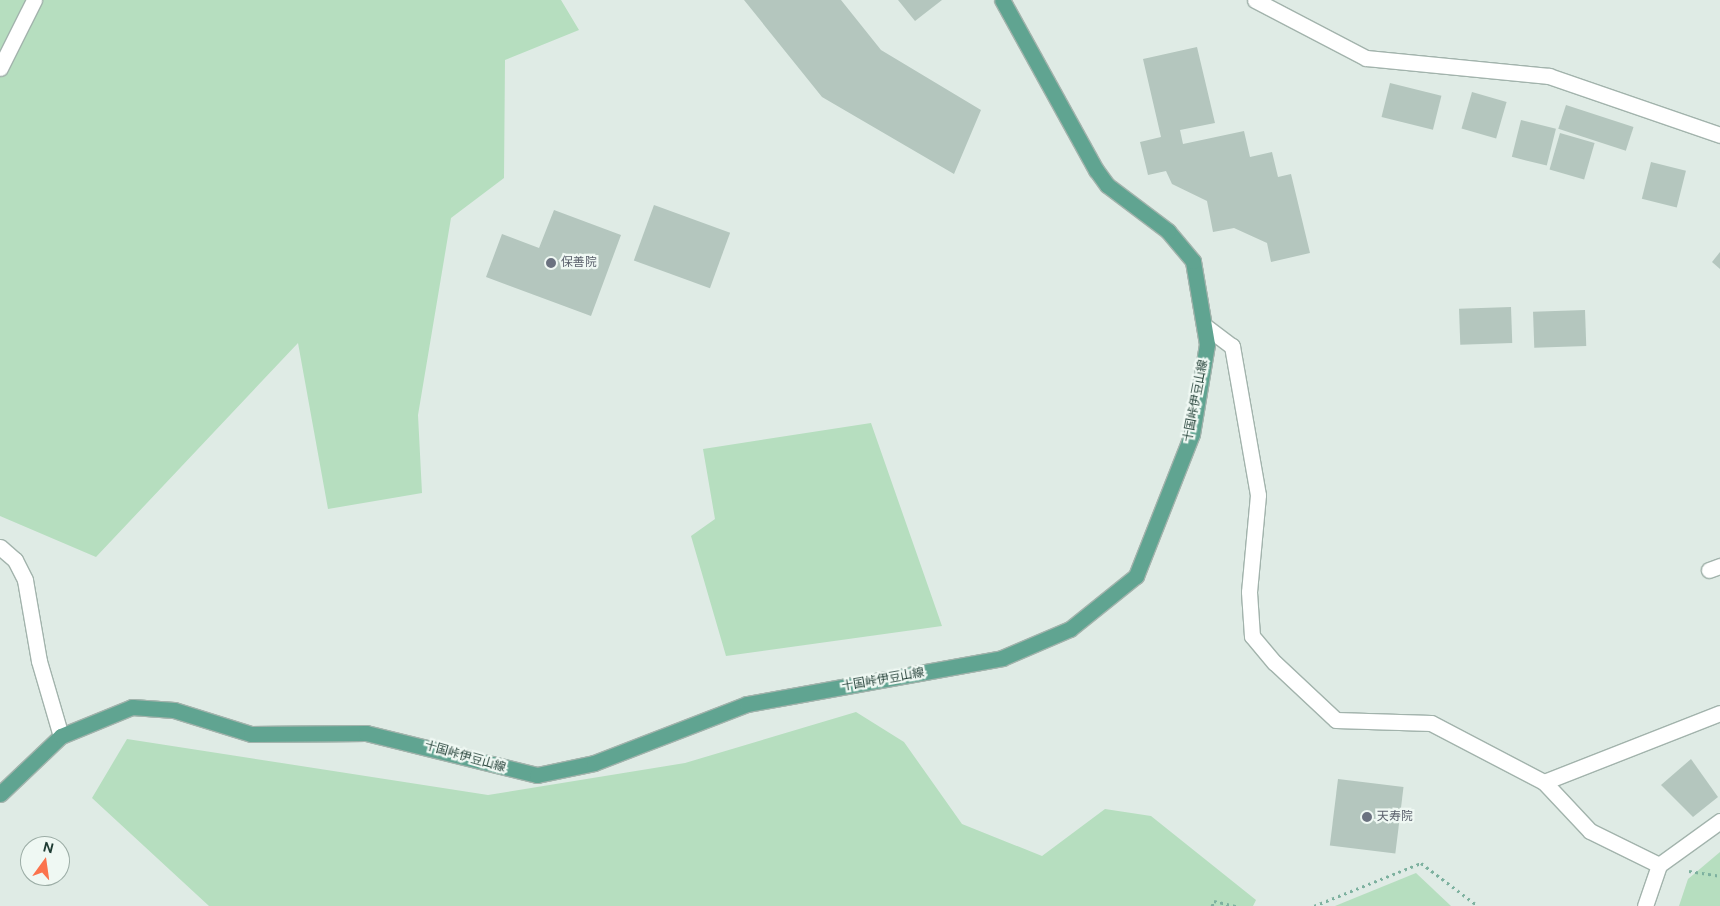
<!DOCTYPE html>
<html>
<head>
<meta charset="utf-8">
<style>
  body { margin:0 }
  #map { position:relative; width:1720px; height:906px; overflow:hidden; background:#dfebe5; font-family:"DM Sans","Noto Sans JP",sans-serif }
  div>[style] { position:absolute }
  .green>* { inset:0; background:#b6debf }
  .building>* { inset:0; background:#b4c6be; transform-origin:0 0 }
  .path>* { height:3px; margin-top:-1.5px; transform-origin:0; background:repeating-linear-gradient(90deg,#7db19f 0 2.5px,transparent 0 6.5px) }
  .roads { filter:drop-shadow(1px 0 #a2b3ac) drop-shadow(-1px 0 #a2b3ac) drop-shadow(0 1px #a2b3ac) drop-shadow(0 -1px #a2b3ac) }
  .minor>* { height:15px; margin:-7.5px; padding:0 7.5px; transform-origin:7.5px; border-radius:7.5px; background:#fff }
  .major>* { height:15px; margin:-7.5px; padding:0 7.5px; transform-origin:7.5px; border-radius:7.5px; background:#60a491 }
  .dots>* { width:14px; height:14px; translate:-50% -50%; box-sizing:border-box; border:2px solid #eff8f3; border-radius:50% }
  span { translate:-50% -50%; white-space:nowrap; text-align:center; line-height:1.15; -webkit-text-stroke:4.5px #eff8f3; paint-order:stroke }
  .worship-label { font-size:12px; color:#5b616d }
  .left { translate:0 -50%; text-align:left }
  .street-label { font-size:12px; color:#1f3c33 }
  .north { position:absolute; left:20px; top:836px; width:50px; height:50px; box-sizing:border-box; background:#eff8f3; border:1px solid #9cada6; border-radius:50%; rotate:14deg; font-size:14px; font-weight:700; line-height:20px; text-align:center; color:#1f3c33 }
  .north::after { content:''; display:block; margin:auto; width:18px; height:22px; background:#fb734d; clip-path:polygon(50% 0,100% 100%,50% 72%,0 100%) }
</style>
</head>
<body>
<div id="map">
  <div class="green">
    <div style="clip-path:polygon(0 0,561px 0,579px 30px,505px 60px,504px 178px,451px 218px,418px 415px,422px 493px,328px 509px,298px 343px,96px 557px,0 516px)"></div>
    <div style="clip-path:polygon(871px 423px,942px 626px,726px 656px,691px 536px,715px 519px,703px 449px)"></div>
    <div style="clip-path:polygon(856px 712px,904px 742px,962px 824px,1042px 856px,1105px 809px,1151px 816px,1256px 900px,1253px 906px,209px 906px,92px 798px,127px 739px,488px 795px,685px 763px)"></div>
    <div style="clip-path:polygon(1720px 852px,1720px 906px,1679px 906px,1688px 879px)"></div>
    <div style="clip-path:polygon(1416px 873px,1451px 906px,1335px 906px)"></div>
  </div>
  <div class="building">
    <div style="clip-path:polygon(744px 0,841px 0,881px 50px,981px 110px,954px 174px,822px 97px)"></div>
    <div style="clip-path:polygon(898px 0,942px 0,915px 21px)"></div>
    <div style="clip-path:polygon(1197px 47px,1215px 123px,1180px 130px,1183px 144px,1244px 131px,1250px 157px,1272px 152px,1278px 177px,1291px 174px,1310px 253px,1271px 262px,1267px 243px,1234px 228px,1213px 232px,1207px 201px,1172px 184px,1166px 171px,1148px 175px,1140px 142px,1161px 137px,1143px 59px)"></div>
    <div style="left:1390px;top:83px;width:53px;height:35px;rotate:14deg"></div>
    <div style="left:1472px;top:92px;width:36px;height:38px;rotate:16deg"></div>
    <div style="left:1566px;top:105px;width:71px;height:25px;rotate:18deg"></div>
    <div style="left:1521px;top:120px;width:36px;height:38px;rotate:14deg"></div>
    <div style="left:1560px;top:133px;width:36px;height:38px;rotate:16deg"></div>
    <div style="left:1651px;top:162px;width:36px;height:38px;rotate:14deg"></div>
    <div style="left:654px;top:205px;width:81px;height:59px;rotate:20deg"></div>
    <div style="clip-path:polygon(554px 210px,621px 235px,591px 316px,486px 277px,502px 234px,539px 248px)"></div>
    <div style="clip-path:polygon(1720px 252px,1720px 269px,1712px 262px)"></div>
    <div style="left:1511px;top:307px;width:36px;height:52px;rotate:88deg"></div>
    <div style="left:1585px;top:310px;width:36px;height:52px;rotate:88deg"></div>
    <div style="clip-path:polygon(1691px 759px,1718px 797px,1693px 817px,1661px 785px)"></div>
    <div style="left:1338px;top:779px;width:66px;height:67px;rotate:7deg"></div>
  </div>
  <div class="path">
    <div style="left:1689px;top:871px;width:31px;rotate:9deg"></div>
    <div style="left:1212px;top:906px;width:5px;rotate:-68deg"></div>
    <div style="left:1214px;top:901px;width:23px;rotate:13deg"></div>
    <div style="left:1314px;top:906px;width:115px;rotate:-21.9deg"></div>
    <div style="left:1421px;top:863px;width:71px;rotate:37deg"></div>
  </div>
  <div class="roads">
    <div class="minor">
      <div style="left:1255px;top:0;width:125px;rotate:27.6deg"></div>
      <div style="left:1366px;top:58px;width:184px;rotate:5.6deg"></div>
      <div style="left:1549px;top:76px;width:181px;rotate:19deg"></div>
      <div style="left:0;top:68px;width:76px;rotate:-63.4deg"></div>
      <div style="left:1205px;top:326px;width:34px;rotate:37deg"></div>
      <div style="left:1232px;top:346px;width:151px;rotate:80.1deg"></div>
      <div style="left:1258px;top:495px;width:97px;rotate:95.3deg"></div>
      <div style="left:1249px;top:592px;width:44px;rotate:86.1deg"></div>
      <div style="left:1252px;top:636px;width:35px;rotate:50deg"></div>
      <div style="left:1275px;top:663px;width:83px;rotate:43.1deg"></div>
      <div style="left:1336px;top:720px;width:95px;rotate:1.8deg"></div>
      <div style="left:1431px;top:723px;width:127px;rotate:27.6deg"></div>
      <div style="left:1544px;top:782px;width:67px;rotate:46.8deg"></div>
      <div style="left:1590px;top:831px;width:77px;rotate:26.2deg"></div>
      <div style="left:0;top:547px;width:20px;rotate:41deg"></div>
      <div style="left:15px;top:560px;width:22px;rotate:63deg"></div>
      <div style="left:25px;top:580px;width:82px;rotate:80.2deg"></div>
      <div style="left:39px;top:661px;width:78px;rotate:73.7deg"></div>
      <div style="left:1709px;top:570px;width:12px;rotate:-20deg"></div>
      <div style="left:1544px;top:782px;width:189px;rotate:-21.4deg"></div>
      <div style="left:1645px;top:906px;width:43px;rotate:-71.1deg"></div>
      <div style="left:1659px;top:865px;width:75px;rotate:-35.8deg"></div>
    </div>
    <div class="major">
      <div style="left:0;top:794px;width:84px;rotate:-43.6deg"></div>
      <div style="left:61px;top:736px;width:77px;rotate:-22.2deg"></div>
      <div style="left:132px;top:707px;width:42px;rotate:4.1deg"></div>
      <div style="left:174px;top:710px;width:81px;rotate:17.3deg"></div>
      <div style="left:251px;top:734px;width:115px;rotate:-0.5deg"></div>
      <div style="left:366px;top:733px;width:176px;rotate:13.8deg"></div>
      <div style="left:537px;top:775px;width:58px;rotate:-11.9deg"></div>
      <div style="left:594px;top:763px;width:164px;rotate:-21.1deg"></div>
      <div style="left:747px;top:704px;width:259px;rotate:-10.2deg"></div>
      <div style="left:1002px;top:658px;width:74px;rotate:-23.1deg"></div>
      <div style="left:1070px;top:629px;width:85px;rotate:-38.8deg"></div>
      <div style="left:1136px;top:576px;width:153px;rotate:-68.5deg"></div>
      <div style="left:1192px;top:434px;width:91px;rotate:-80.5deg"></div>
      <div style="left:1207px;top:344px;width:84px;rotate:-99.6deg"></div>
      <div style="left:1193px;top:261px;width:39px;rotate:-130deg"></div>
      <div style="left:1168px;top:231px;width:76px;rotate:-143deg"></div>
      <div style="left:1107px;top:185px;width:19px;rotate:-126deg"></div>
      <div style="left:1096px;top:170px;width:194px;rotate:-118.9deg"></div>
    </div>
  </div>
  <div class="dots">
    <div style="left:551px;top:263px;background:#6b7280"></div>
    <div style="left:1367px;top:817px;background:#6b7280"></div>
  </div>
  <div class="worship-label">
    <span class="left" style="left:561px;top:263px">保善院</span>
    <span class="left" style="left:1377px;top:817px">天寿院</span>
  </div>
  <div class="street-label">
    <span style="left:1196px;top:401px;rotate:-79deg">十国峠伊豆山線</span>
    <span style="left:883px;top:680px;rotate:-10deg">十国峠伊豆山線</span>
    <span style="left:465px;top:757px;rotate:16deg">十国峠伊豆山線</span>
  </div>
  <div class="north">N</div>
</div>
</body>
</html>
